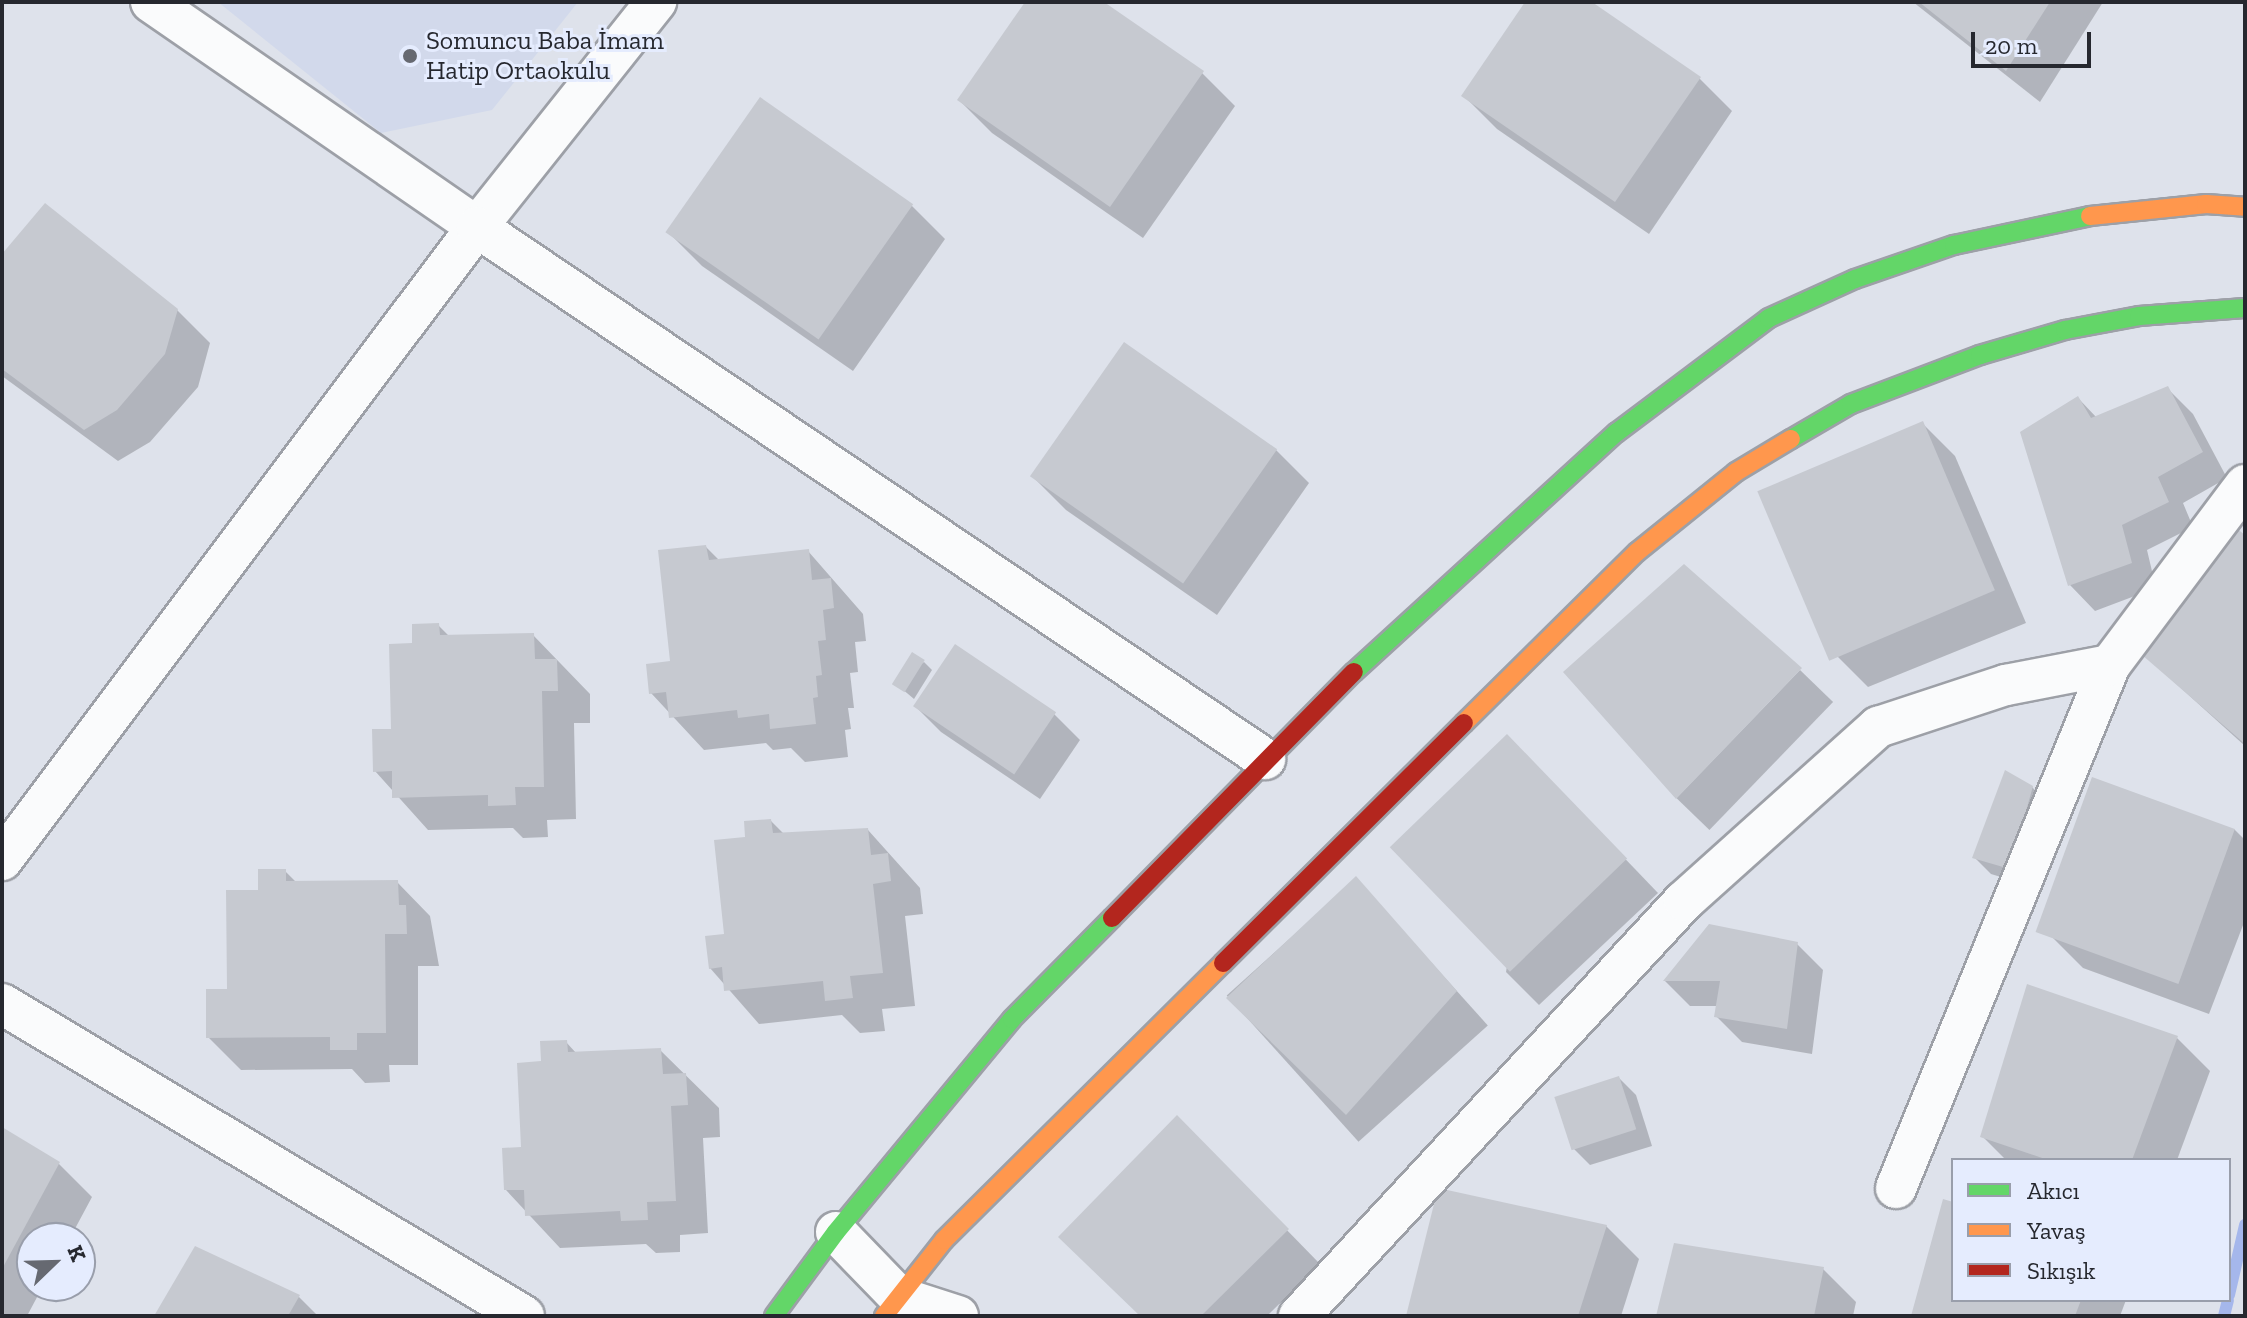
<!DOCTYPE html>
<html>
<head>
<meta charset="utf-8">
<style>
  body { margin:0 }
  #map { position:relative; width:2247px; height:1318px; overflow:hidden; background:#dee2eb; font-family:"Zilla Slab",serif }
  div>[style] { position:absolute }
  .built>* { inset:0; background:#d2d9eb }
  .shadow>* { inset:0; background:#0003; transform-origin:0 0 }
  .stream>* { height:12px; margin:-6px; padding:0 6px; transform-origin:6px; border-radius:6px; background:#a5b7eb }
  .building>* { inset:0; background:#c6c9d0; transform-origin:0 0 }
  .roads { filter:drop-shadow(2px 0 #9da0a7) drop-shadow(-2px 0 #9da0a7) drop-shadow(0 2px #9da0a7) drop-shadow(0 -2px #9da0a7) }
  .street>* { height:40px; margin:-20px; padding:0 20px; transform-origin:20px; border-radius:20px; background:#fafbfc }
  .fast>* { height:18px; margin:-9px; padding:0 9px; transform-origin:9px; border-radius:9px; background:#63d668 }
  .slow>* { height:18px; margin:-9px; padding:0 9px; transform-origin:9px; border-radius:9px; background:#ff974d }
  .jam>* { height:18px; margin:-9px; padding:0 9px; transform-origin:9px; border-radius:9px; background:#b3261e }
  .dots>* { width:22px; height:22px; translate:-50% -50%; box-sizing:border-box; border:4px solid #e5ecfe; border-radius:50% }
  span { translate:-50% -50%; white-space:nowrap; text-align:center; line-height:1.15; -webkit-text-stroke:6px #e5ecfe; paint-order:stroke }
  .poi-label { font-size:26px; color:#26282f }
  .left { translate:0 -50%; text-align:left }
  .frame { position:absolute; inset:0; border:4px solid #26282f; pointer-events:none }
  .legend { position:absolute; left:1951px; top:1158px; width:280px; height:144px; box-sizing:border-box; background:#e5ecfe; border:2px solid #999eab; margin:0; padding:10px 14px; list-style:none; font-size:24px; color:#26282f }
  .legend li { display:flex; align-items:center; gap:16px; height:40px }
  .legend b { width:40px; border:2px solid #999eab }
  .north { position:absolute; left:16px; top:1222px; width:80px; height:80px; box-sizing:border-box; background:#e5ecfe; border:2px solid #999eab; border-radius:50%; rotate:67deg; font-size:22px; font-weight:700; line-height:32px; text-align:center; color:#26282f }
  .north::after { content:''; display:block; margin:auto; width:28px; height:36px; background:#666971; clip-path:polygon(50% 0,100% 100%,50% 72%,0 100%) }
  .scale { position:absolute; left:1971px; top:32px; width:120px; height:36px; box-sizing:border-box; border:4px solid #26282f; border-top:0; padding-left:10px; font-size:24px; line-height:28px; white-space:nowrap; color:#26282f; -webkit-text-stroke:6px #e5ecfe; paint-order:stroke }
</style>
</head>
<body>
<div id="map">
  <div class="built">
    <div style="clip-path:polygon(218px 2px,578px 2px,492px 110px,381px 133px)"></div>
  </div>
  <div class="shadow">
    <div style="clip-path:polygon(1027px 2px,1101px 2px,1202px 73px,1235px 106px,1143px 238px,992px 133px,959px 100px)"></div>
    <div style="clip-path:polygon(1528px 2px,1589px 2px,1699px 78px,1732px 111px,1649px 234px,1497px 129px,1464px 96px)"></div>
    <div style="clip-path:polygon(1913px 2px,2103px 2px,2040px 102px)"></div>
    <div style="clip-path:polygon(761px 100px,912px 206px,945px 239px,853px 371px,702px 266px,669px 233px)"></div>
    <div style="clip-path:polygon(2px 257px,177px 310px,210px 343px,198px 387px,150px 442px,118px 461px,2px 376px)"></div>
    <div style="clip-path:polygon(2167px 388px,2193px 414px,2227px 478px,2183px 503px,2193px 527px,2147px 550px,2156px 588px,2095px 611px,2070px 585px,2078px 398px,2097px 418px)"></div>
    <div style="clip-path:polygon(1922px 423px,1955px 456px,2026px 623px,1868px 687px,1835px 654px)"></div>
    <div style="clip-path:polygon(1276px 450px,1309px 483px,1217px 615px,1066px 510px,1033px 477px)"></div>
    <div style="clip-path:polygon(2245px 538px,2245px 746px,2130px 642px)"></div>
    <div style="clip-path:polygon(706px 547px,720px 561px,808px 551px,863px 614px,866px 641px,855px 642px,858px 672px,850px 673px,854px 708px,848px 708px,851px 729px,845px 730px,848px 757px,805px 762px,791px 748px,773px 750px,766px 743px,704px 750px,651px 693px,673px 663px)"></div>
    <div style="clip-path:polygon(438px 625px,450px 637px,533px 635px,590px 694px,590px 723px,574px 723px,576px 819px,547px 820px,548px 837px,523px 838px,513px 828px,428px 830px,375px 771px,393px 731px,414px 645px)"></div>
    <div style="clip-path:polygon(924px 662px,932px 670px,914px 699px,895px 683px)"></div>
    <div style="left:1800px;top:670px;width:46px;height:178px;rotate:44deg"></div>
    <div style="clip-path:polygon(915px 706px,1054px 714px,1080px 740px,1040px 799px,941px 732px)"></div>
    <div style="clip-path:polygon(1540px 770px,1658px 893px,1539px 1005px,1506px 972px)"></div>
    <div style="clip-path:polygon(2032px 787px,2049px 805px,2027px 885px,1991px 874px,1974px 857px)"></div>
    <div style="clip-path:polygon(771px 821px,784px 834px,868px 830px,920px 888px,923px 914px,905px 916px,915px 1006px,882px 1009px,885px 1031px,860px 1033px,842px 1015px,759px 1024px,710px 968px,726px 936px,747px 839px)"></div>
    <div style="clip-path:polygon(2234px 829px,2245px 840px,2245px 920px,2209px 1014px,2083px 968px,2050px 935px)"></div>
    <div style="clip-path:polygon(285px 871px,297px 883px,397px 882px,430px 916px,439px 966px,418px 966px,418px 1065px,389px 1065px,390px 1082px,365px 1083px,352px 1069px,241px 1070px,208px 1037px,229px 991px,260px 892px)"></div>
    <div style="left:1356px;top:879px;width:197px;height:174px;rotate:48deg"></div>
    <div style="clip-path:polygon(1797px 944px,1823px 970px,1812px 1054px,1742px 1042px,1716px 1016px,1718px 1006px,1690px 1006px,1665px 981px)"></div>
    <div style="clip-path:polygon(2177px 1038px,2210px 1071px,2177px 1160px,2006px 1160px,1983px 1137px)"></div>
    <div style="clip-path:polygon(566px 1042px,577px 1054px,660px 1050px,719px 1108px,720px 1137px,703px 1138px,708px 1233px,680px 1235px,680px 1252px,656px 1253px,646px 1244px,560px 1248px,506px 1190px,524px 1149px,543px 1063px)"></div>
    <div style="clip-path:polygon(1619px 1078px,1636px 1095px,1652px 1146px,1590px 1165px,1573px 1148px)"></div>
    <div style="clip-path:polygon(2px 1129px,59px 1164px,92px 1197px,70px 1238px,32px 1238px,32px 1286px,43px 1286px,27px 1316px,2px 1316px)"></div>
    <div style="clip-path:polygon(1210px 1151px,1320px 1264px,1267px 1316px,1141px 1316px)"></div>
    <div style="clip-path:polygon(1953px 1205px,1953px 1300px,2126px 1300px,2120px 1316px,1913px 1316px)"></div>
    <div style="clip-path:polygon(1606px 1226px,1639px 1259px,1621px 1316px,1408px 1316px)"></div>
    <div style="clip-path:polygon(1823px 1269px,1856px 1302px,1853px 1316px,1658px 1316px)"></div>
    <div style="clip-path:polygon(299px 1297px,318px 1316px,156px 1316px)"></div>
  </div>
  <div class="stream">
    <div style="left:2229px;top:1295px;width:72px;rotate:-77.1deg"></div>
    <div style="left:2224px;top:1316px;width:16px;rotate:-76deg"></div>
  </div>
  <div class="building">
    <div style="clip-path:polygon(1025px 2px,1104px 2px,1204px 71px,1110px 207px,957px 100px)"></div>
    <div style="clip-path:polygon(1525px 2px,1592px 2px,1701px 77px,1615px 202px,1461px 96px)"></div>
    <div style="clip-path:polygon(1919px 2px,2050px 2px,2006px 71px)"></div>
    <div style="left:760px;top:97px;width:187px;height:165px;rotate:35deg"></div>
    <div style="clip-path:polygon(45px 203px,178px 309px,165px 354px,117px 410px,84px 430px,2px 369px,2px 254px)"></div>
    <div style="left:1124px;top:342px;width:187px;height:164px;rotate:35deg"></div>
    <div style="clip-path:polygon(2168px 386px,2203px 452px,2158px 477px,2169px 502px,2122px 525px,2132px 563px,2068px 586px,2020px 432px,2078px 396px,2091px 418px)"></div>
    <div style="left:1923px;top:421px;width:184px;height:180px;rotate:67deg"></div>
    <div style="clip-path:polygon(2222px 517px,2245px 535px,2245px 744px,2127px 642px)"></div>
    <div style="clip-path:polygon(706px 545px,709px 560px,809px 549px,812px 580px,831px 578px,834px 608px,823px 610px,826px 640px,818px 641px,822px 675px,816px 676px,818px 697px,813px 698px,816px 724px,770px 729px,769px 714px,738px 718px,737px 710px,669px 718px,666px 692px,649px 694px,646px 664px,670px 661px,658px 550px)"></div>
    <div style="clip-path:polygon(1684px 564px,1802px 668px,1676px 799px,1563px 672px)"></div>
    <div style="clip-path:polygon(439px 623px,440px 635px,534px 633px,535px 659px,557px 659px,558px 691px,542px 691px,544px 787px,515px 787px,516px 805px,488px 806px,488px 795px,392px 798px,392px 771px,373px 772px,372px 729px,391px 729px,389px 644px,412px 643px,412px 624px)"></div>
    <div style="left:955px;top:644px;width:122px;height:75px;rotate:34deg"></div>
    <div style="left:912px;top:652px;width:15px;height:38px;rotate:32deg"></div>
    <div style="left:1507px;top:734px;width:173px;height:163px;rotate:46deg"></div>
    <div style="clip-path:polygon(2005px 770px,2033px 786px,2010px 869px,1972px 858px)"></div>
    <div style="left:2092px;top:777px;width:152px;height:165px;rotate:20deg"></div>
    <div style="clip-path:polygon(771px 819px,773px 833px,868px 828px,871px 855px,888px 853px,891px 881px,873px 884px,883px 973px,850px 976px,853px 998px,825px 1001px,823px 981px,724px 991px,722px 967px,709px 969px,705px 936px,724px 934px,714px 840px,745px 837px,744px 821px)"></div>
    <div style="clip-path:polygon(258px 869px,286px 869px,286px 881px,398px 880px,399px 905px,406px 905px,407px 934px,385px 934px,386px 1033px,357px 1033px,357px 1050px,330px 1050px,330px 1037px,206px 1038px,206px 989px,227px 989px,226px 890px,258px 890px)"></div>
    <div style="clip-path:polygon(1356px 876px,1457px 991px,1346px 1115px,1226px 998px)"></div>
    <div style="clip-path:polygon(1709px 924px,1798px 942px,1787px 1029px,1714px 1017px,1720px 981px,1663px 981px)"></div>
    <div style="clip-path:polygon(2027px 984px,2178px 1036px,2132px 1160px,2048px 1160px,1980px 1137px)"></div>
    <div style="clip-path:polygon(567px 1040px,568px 1052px,661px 1048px,663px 1074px,686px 1073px,688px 1105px,671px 1106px,676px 1201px,647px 1202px,648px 1220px,621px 1221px,620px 1211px,525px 1216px,524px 1190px,504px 1190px,502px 1148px,521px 1147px,517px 1063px,541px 1061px,540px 1041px)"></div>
    <div style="left:1619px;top:1076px;width:56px;height:68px;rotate:72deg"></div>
    <div style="clip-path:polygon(1177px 1115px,1289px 1229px,1201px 1316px,1140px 1316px,1058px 1237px)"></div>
    <div style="clip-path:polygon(2px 1127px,60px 1162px,2px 1269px)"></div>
    <div style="clip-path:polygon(1438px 1188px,1607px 1225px,1578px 1316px,1406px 1316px)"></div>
    <div style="clip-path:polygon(1943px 1199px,1953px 1202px,1953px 1300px,2081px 1300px,2075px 1316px,1911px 1316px)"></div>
    <div style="clip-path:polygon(1674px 1243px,1824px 1267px,1814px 1316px,1656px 1316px)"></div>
    <div style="clip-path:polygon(195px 1246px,300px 1295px,288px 1316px,154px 1316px)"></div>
  </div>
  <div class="roads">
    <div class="street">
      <div style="left:151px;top:2px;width:396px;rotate:34.6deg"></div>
      <div style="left:477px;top:227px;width:288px;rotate:-51.5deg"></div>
      <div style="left:2px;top:860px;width:791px;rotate:-53.12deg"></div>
      <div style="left:477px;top:227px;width:951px;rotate:34.02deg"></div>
      <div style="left:2px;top:1004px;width:608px;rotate:30.87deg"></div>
      <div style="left:1896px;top:1188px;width:565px;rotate:-67.75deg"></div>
      <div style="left:2110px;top:665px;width:225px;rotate:-53.1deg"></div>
      <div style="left:836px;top:1232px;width:91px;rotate:45.9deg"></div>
      <div style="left:899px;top:1297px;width:62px;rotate:17.9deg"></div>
      <div style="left:1299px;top:1316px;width:566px;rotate:-47.15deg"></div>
      <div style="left:1684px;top:901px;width:261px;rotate:-41.9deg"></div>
      <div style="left:1878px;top:727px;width:135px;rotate:-18.2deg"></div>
      <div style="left:2006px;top:685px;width:106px;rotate:-10.9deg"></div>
    </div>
    <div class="fast">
      <div style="left:1791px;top:439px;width:69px;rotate:-30.3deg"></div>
      <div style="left:1851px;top:404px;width:138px;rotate:-20.8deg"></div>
      <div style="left:1980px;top:355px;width:89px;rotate:-16.4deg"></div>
      <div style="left:2065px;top:330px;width:75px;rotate:-10.7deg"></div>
      <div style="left:2139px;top:316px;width:106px;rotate:-4.3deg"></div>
      <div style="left:1354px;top:672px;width:355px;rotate:-42.4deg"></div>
      <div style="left:1616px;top:433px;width:191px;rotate:-36.9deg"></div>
      <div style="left:1769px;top:318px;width:94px;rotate:-24.4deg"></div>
      <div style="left:1855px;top:279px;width:105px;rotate:-19deg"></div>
      <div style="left:1954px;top:245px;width:139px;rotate:-12deg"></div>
      <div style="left:774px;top:1316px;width:104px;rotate:-53.6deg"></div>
      <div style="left:836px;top:1232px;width:276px;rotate:-50.4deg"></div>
      <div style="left:1012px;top:1019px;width:142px;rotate:-45.3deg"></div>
    </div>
    <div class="slow">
      <div style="left:2090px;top:216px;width:117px;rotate:-5.9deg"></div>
      <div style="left:2206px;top:204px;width:39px;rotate:4deg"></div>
      <div style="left:1464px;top:723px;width:243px;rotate:-44.7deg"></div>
      <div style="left:1637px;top:552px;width:127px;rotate:-38.9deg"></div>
      <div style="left:1736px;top:472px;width:64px;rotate:-31deg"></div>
      <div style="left:884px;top:1316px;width:97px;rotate:-51.7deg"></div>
      <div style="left:944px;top:1240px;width:393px;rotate:-44.8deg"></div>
    </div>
    <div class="jam">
      <div style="left:1112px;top:918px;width:345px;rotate:-45.5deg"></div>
      <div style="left:1223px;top:963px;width:340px;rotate:-44.9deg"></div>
    </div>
  </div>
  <div class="dots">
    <div style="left:410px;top:56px;background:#666971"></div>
  </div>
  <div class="poi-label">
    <span class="left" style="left:426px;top:56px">Somuncu Baba İmam<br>Hatip Ortaokulu</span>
  </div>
  <div class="frame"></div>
  <ul class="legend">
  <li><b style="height:10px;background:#63d668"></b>Akıcı</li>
  <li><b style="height:10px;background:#ff974d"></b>Yavaş</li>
  <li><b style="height:10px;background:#b3261e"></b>Sıkışık</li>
  </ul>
  <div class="north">K</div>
  <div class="scale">20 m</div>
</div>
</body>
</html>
